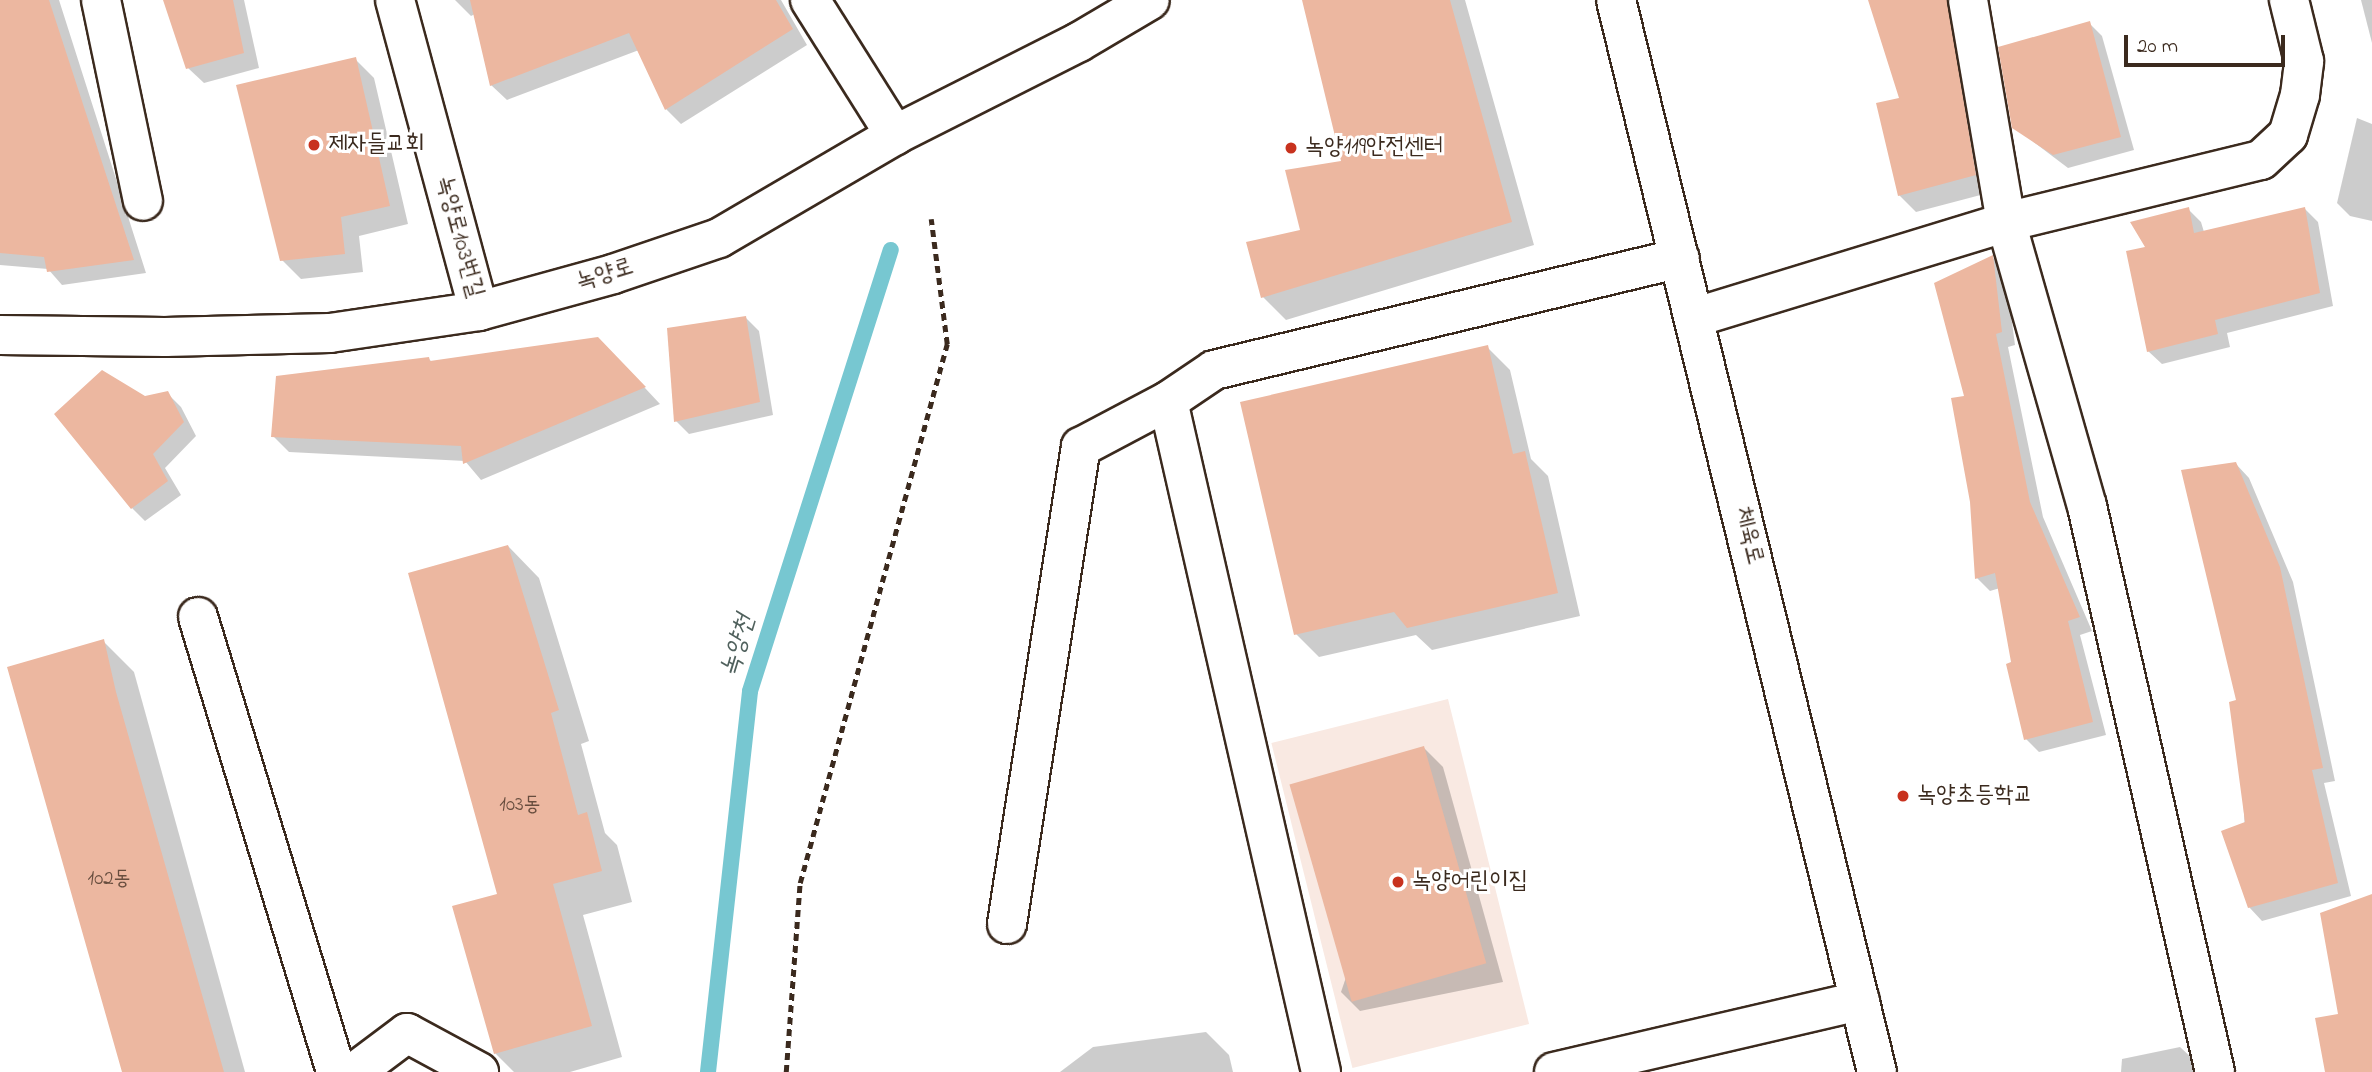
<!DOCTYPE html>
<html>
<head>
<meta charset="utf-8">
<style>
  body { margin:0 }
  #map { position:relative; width:2372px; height:1072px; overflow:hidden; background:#fff; font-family:"Indie Flower","Poor Story",sans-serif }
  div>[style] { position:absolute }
  .built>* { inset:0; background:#f9e9e2; transform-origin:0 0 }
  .shadow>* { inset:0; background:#0003 }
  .stream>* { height:16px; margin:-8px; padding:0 8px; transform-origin:8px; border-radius:8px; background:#77c7d1 }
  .building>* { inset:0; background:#ecb7a0; transform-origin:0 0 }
  .path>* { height:4.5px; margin-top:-2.25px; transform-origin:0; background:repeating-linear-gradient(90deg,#3b2a1e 0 7px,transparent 0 12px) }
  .roads { filter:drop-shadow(2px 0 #3b2a1e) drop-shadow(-2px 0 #3b2a1e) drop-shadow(0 2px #3b2a1e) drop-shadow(0 -2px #3b2a1e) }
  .minor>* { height:38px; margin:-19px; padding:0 19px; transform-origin:19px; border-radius:19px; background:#fff }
  .dots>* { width:19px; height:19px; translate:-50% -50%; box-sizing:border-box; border:4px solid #fff; border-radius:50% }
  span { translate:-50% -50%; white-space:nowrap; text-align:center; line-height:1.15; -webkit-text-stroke:6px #fff; paint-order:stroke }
  .number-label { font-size:21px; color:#674d3e }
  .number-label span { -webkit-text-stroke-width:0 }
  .poi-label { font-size:24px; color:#3b2a1e }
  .left { translate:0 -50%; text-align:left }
  .street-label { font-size:24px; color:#3b2a1e }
  .water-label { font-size:26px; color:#50615d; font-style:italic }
  .scale { position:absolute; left:2124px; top:35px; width:161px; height:32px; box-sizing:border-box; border:4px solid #3b2a1e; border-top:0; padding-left:9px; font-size:21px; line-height:24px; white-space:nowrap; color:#3b2a1e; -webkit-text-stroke:5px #fff; paint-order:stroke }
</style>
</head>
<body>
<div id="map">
  <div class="built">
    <div style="left:1448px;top:699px;width:335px;height:182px;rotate:76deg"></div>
  </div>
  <div class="shadow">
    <div style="clip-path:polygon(0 0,59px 0,146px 273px,62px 285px,48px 269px,0 265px)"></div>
    <div style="clip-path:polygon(164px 0,244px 0,259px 68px,204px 83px,188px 68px)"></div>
    <div style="clip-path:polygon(455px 0,781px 0,807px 45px,681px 124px,666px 109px,639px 50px,507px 100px,491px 85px,475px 14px,471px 16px)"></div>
    <div style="clip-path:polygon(1304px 0,1465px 0,1534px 245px,1286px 320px,1263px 297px,1343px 162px)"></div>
    <div style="clip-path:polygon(1869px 0,1970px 0,1992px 192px,1916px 212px,1899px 195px,1901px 99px)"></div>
    <div style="clip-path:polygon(2361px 0,2372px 0,2372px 43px)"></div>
    <div style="clip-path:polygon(2089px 23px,2102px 36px,2134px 150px,2068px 168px,2014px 127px)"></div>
    <div style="clip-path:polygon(355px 59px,374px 78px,408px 224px,359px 236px,363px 272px,301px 279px,282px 260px)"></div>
    <div style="clip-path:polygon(2357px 118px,2372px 124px,2372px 221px,2350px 216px,2337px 203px)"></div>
    <div style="clip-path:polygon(2188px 209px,2201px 222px,2204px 232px,2305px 209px,2318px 222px,2333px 306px,2227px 333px,2230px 347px,2162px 364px,2148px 351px,2147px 248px)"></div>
    <div style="clip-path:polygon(1992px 257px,2005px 270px,2015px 345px,2008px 347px,2043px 517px,2092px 631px,2080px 635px,2106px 735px,2039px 752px,2026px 739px,2000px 588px,1990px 591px,1977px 578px,1966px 397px)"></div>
    <div style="clip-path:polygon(746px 318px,759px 331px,773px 415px,689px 434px,676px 421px)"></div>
    <div style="clip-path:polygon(1487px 347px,1510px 370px,1531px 459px,1548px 476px,1580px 616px,1432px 650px,1416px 635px,1319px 657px,1296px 634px)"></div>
    <div style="clip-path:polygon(615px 356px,660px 404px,481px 480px,465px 461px,289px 452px,273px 436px,429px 359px,432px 362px)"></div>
    <div style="clip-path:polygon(167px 393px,181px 407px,196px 436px,165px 468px,181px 495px,145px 521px,132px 508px,145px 398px)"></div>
    <div style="clip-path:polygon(2236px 464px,2249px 478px,2293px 582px,2335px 781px,2324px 783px,2351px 896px,2262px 921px,2249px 907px,2238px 702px)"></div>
    <div style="clip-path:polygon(508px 546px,539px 578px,589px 741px,581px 744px,605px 833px,617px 845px,632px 902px,583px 915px,622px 1057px,570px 1072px,514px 1072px,495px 1053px)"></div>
    <div style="clip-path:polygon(103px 641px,134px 672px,245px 1072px,124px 1072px)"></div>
    <div style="clip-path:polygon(1424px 748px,1443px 767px,1503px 982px,1360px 1011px,1341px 992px)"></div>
    <div style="clip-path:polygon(1206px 1032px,1229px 1055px,1233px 1072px,1060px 1072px,1093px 1047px)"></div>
    <div style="clip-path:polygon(2180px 1047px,2194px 1060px,2195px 1072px,2121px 1072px,2122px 1059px)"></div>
  </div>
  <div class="stream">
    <div style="left:708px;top:1072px;width:383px;rotate:-83.7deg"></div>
    <div style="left:750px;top:691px;width:463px;rotate:-72.3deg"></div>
  </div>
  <div class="building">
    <div style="clip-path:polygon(0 0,49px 0,134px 260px,47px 272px,44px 257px,0 253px)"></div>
    <div style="clip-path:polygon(163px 0,233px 0,244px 53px,186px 69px)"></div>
    <div style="clip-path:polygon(470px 0,776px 0,793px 29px,665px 110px,629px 33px,490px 86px)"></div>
    <div style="clip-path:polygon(1302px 0,1450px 0,1512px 222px,1261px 298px,1246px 242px,1300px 230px,1285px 170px,1341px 161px)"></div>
    <div style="clip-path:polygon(1868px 0,1947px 0,1976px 175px,1898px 196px,1876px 103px,1899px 98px)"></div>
    <div style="clip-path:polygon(2090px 21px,2121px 137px,2053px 155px,2012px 128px,1998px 47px)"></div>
    <div style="clip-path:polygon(356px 57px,390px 206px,341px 217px,345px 254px,280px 261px,236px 85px)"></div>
    <div style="clip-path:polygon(2189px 207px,2194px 233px,2305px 207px,2320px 293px,2215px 320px,2218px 334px,2147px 352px,2126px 251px,2145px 247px,2130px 222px)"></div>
    <div style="clip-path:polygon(1993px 255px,2002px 332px,1996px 334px,2030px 502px,2080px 617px,2068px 621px,2093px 722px,2024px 740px,2006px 664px,2011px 662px,1995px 573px,1975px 579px,1970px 502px,1951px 398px,1964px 396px,1934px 283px)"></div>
    <div style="clip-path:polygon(746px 316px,760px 402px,674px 422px,667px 328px)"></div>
    <div style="clip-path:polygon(598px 337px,646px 387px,463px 464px,461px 446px,271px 437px,276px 376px,429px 357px,430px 361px)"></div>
    <div style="clip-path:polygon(1488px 345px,1513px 454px,1525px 451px,1558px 593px,1407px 628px,1394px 612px,1294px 635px,1240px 402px)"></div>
    <div style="clip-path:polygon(102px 370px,145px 396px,168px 391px,184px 422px,153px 454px,168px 481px,131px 509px,54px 414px)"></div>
    <div style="clip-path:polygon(2236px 462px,2280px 567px,2323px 768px,2312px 770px,2338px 883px,2248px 908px,2221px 831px,2245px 822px,2229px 702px,2236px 700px,2181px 470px)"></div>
    <div style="clip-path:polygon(508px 545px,559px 710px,551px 713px,578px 815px,587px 812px,602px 871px,553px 884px,592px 1026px,494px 1054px,452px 906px,497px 894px,408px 573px)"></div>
    <div style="clip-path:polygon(104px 639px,116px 692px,224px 1072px,122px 1072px,7px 667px)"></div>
    <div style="left:1424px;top:746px;width:226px;height:140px;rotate:74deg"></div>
    <div style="clip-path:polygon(2372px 894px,2372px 1072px,2325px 1072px,2315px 1018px,2338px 1014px,2320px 913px)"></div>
  </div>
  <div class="path">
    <div style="left:786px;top:1072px;width:190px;rotate:-85.8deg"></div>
    <div style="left:800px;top:883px;width:559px;rotate:-74.74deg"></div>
    <div style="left:947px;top:344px;width:126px;rotate:-97.3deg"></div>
  </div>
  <div class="roads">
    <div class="minor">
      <div style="left:101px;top:0;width:205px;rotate:78.2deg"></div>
      <div style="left:395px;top:0;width:322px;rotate:74.9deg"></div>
      <div style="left:810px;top:0;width:160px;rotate:57.8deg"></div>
      <div style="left:1616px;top:0;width:1103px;rotate:76.32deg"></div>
      <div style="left:1968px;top:0;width:225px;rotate:80.3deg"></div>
      <div style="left:2006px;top:222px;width:295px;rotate:74.1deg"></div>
      <div style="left:2087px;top:506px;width:580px;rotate:77.26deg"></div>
      <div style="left:1696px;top:317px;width:324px;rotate:-17deg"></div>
      <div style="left:2006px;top:222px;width:262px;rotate:-13.7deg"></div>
      <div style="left:2261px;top:160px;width:37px;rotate:-43deg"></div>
      <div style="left:2288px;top:135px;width:42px;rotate:-73.3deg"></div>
      <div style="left:2300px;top:95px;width:34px;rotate:-83deg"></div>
      <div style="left:2304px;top:61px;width:63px;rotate:-103.8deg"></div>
      <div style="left:0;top:335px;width:165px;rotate:0.7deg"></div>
      <div style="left:165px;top:337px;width:165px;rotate:-1.4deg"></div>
      <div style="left:330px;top:333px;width:151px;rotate:-8.4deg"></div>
      <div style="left:479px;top:311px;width:139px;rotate:-15.4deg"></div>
      <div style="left:613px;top:274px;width:112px;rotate:-18.8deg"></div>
      <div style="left:719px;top:238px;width:204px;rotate:-30.3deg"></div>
      <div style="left:895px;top:135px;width:206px;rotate:-26.8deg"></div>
      <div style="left:1079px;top:42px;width:82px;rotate:-30.6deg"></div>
      <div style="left:198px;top:617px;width:475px;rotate:73.1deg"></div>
      <div style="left:1007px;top:924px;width:483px;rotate:-81.2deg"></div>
      <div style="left:1081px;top:447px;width:98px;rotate:-27.9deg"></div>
      <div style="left:355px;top:1072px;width:65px;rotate:-36.9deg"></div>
      <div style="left:407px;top:1033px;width:82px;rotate:28.4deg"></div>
      <div style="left:1321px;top:1072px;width:688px;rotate:-102.84deg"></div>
      <div style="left:1168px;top:401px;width:55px;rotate:-34deg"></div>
      <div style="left:1214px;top:370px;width:479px;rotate:-13.5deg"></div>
      <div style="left:1554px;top:1072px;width:314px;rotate:-13.1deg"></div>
    </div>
  </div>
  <div class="dots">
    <div style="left:314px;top:145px;background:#c8321e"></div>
    <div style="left:1291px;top:148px;background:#c8321e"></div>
    <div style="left:1903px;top:796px;background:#c8321e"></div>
    <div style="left:1398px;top:882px;background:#c8321e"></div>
  </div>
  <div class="number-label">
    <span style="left:520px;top:805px">103동</span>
    <span style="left:109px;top:879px">102동</span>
  </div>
  <div class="poi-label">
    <span class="left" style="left:328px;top:145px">제자들교회</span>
    <span class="left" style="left:1305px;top:148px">녹양119안전센터</span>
    <span class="left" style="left:1917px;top:796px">녹양초등학교</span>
    <span class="left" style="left:1412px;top:882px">녹양어린이집</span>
  </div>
  <div class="street-label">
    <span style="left:459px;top:237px;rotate:75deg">녹양로103번길</span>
    <span style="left:605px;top:275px;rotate:-17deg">녹양로</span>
    <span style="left:1748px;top:536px;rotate:76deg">체육로</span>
  </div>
  <div class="water-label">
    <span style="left:739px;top:646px;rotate:-73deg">녹양천</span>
  </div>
  <div class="scale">20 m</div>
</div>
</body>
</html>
